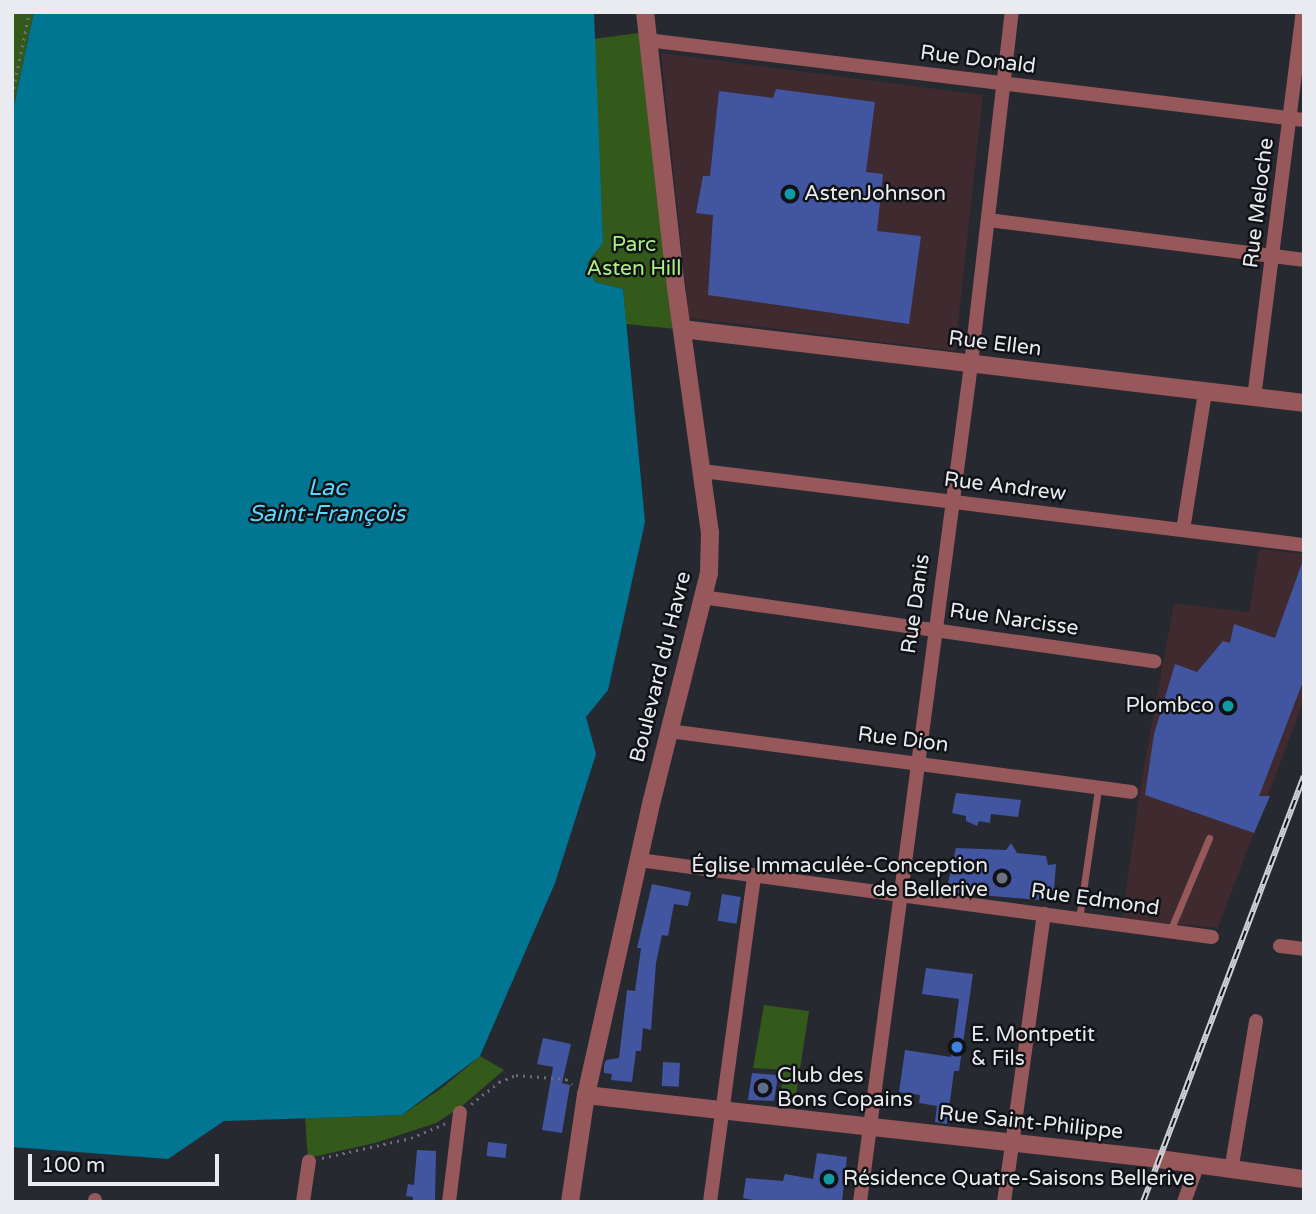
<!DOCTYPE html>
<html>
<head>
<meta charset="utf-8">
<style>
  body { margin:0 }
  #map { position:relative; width:1316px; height:1214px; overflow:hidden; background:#262930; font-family:"Varela Round",sans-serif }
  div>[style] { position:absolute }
  .industrial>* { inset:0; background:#3e2a2f }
  .green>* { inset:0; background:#33591b }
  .water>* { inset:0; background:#007693 }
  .building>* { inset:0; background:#4255a0; transform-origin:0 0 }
  .path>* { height:2.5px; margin-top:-1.25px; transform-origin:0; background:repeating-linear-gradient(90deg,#6c6e75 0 2px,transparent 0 7px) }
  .service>* { height:7px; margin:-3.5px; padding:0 3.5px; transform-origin:3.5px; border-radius:3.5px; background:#96585b }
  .minor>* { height:14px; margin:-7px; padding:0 7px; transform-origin:7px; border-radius:7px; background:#96585b }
  .tertiary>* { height:18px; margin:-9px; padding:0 9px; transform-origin:9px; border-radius:9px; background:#96585b }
  .rail>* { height:6px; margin-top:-3px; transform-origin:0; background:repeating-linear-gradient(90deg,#101215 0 10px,#cfd1d6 0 20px); box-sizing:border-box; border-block:2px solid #cfd1d6 }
  .dots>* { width:19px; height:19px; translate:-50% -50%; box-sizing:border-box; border:4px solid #101215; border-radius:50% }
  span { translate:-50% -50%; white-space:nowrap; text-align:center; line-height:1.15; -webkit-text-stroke:5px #101215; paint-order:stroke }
  .street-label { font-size:21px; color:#e9ebf0 }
  .poi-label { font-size:21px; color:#e9ebf0 }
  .left { translate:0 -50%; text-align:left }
  .right { translate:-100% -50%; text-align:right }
  .park-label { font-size:21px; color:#aaee85 }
  .water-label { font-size:23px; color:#5bd6fe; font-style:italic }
  .frame { position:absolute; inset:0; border:14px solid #e9ebf0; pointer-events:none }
  .scale { position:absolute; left:28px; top:1154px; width:191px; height:32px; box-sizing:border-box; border:4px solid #e9ebf0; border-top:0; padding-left:9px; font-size:21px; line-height:24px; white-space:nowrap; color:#e9ebf0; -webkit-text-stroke:5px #101215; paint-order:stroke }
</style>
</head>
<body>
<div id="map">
  <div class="industrial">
    <div style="clip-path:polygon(661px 53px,983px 95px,955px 351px,689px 318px)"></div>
    <div style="clip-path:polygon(1259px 549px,1304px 554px,1304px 700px,1218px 928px,1122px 919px,1141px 784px,1174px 603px,1249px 612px)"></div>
  </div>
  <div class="green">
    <div style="clip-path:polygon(12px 12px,34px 12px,12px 113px)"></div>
    <div style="clip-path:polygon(639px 33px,676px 329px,626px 324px,623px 289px,595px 282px,587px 263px,603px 243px,593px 39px)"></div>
    <div style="clip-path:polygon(764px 1005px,809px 1011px,796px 1095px,781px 1093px,783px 1070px,753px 1068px)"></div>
    <div style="clip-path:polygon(480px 1056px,504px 1070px,462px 1106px,436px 1123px,375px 1143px,308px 1158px,305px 1118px,402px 1115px,443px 1087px)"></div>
  </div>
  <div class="water">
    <div style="clip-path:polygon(34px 12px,594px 12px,603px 243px,587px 263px,595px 282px,623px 289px,645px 522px,608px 690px,586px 717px,596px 754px,555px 883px,480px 1056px,402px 1115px,224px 1121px,168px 1159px,12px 1147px,12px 114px)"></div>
  </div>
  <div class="building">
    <div style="clip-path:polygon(776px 89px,875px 102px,866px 172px,883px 174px,877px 231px,921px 236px,909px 324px,708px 295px,713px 215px,696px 213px,703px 176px,710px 176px,719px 91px,773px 98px)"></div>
    <div style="clip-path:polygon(1302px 563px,1304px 679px,1259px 796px,1270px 796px,1254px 833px,1145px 795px,1154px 734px,1175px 664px,1197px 672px,1223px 641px,1230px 643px,1234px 624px,1275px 638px)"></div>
    <div style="clip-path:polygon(956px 793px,1021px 800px,1018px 817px,991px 814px,990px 823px,979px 821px,977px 826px,966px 821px,966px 816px,952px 813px)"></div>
    <div style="clip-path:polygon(1011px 843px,1017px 853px,1046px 856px,1048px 865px,1056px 864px,1054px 891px,1044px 891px,1039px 900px,946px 892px,956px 848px,1006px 850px)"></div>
    <div style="clip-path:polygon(652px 884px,691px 892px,688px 906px,674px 904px,668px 936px,662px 935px,656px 963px,651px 1030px,643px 1028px,641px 1051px,636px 1051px,632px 1082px,611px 1080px,612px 1074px,604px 1073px,604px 1065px,606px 1060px,619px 1058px,627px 990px,635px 991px,641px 948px,637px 948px)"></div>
    <div style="left:722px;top:894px;width:19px;height:27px;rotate:9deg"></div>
    <div style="clip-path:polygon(926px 968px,973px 974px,959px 1071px,954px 1071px,947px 1124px,935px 1122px,937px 1106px,919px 1103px,920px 1095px,899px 1092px,905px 1050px,951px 1057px,959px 999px,922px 994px)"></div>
    <div style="clip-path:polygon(543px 1038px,571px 1044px,562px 1083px,570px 1085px,562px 1133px,542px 1130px,553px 1067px,537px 1064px)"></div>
    <div style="left:663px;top:1062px;width:17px;height:24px;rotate:3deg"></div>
    <div style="clip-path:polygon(752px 1073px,778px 1075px,774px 1101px,748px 1100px)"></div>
    <div style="left:488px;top:1142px;width:19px;height:14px;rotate:6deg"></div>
    <div style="clip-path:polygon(417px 1150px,436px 1151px,435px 1202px,412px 1202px,413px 1197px,406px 1196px,408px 1184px,414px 1185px)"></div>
    <div style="clip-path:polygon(817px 1153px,847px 1157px,842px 1202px,763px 1202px,743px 1198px,746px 1178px,783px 1181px,785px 1174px,813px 1179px)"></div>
  </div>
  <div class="path">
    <div style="left:12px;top:95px;width:85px;rotate:-78.4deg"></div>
    <div style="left:471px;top:1104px;width:36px;rotate:-38deg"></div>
    <div style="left:499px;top:1082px;width:18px;rotate:-22deg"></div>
    <div style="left:516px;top:1075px;width:50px;rotate:4.6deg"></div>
    <div style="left:566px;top:1079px;width:8px;rotate:40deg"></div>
    <div style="left:322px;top:1158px;width:91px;rotate:-12.7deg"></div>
    <div style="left:411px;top:1138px;width:38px;rotate:-23deg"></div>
  </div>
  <div class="service">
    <div style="left:1079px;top:919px;width:132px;rotate:-81.7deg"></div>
    <div style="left:1170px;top:931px;width:101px;rotate:-67.2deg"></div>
  </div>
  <div class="minor">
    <div style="left:647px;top:40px;width:662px;rotate:6.94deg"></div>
    <div style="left:988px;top:220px;width:319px;rotate:7.2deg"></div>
    <div style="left:1254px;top:398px;width:389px;rotate:-82.8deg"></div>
    <div style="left:702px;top:471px;width:607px;rotate:7.01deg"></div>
    <div style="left:1183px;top:530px;width:140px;rotate:-80.9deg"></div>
    <div style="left:702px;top:597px;width:457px;rotate:8.1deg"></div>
    <div style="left:669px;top:731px;width:466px;rotate:7.5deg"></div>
    <div style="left:639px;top:860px;width:578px;rotate:7.65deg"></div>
    <div style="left:1280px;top:946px;width:24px;rotate:7deg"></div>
    <div style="left:1231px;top:1171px;width:152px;rotate:-80.5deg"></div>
    <div style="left:95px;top:1200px;width:2px;rotate:90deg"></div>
    <div style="left:303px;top:1202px;width:41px;rotate:-81.7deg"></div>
    <div style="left:449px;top:1202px;width:90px;rotate:-83deg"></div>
    <div style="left:710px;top:1202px;width:330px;rotate:-82.3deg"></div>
    <div style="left:860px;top:1202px;width:845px;rotate:-82.45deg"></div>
    <div style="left:971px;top:364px;width:354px;rotate:-83.4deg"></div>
    <div style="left:1004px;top:1202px;width:291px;rotate:-82.1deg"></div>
    <div style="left:1184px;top:1202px;width:37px;rotate:-70deg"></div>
  </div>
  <div class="tertiary">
    <div style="left:682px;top:329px;width:626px;rotate:6.78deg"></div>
    <div style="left:586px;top:1095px;width:577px;rotate:6.37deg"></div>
    <div style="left:1159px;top:1159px;width:146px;rotate:7.9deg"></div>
    <div style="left:570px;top:1202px;width:108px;rotate:-81.5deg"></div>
    <div style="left:586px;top:1095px;width:302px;rotate:-77.4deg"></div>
    <div style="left:652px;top:800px;width:234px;rotate:-75.9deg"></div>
    <div style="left:709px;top:573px;width:40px;rotate:-88.6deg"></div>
    <div style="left:710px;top:533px;width:247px;rotate:-97.9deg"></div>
    <div style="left:676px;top:288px;width:278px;rotate:-96.4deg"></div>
  </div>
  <div class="rail">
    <div style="left:1143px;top:1202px;width:455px;rotate:-69.3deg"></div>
  </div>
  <div class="dots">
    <div style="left:790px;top:194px;background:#0f9aa8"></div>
    <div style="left:1228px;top:706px;background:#0f9aa8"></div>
    <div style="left:1002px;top:878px;background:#6b7280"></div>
    <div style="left:957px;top:1047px;background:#3f7fe0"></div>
    <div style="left:763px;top:1088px;background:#5c6f8a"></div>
    <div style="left:829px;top:1179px;background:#0f9aa8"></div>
  </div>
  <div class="street-label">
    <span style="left:978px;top:60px;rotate:7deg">Rue Donald</span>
    <span style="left:1259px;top:203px;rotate:-83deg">Rue Meloche</span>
    <span style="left:995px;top:344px;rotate:7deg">Rue Ellen</span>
    <span style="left:1005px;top:487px;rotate:7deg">Rue Andrew</span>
    <span style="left:916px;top:604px;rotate:-82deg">Rue Danis</span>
    <span style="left:1014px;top:620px;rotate:8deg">Rue Narcisse</span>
    <span style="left:661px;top:667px;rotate:-76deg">Boulevard du Havre</span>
    <span style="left:903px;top:740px;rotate:7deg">Rue Dion</span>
    <span style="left:1095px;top:900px;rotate:8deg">Rue Edmond</span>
    <span style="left:1031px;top:1123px;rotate:6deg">Rue Saint-Philippe</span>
  </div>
  <div class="poi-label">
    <span class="left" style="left:804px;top:194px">AstenJohnson</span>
    <span class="right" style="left:1214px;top:706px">Plombco</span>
    <span class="right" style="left:988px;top:878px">Église Immaculée-Conception<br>de Bellerive</span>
    <span class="left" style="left:971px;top:1047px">E. Montpetit<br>&amp; Fils</span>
    <span class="left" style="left:777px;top:1088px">Club des<br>Bons Copains</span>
    <span class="left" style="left:843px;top:1179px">Résidence Quatre-Saisons Bellerive</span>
  </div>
  <div class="park-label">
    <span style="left:634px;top:257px">Parc<br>Asten Hill</span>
  </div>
  <div class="water-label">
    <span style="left:327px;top:501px">Lac<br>Saint-François</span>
  </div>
  <div class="frame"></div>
  <div class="scale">100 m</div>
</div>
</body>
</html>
